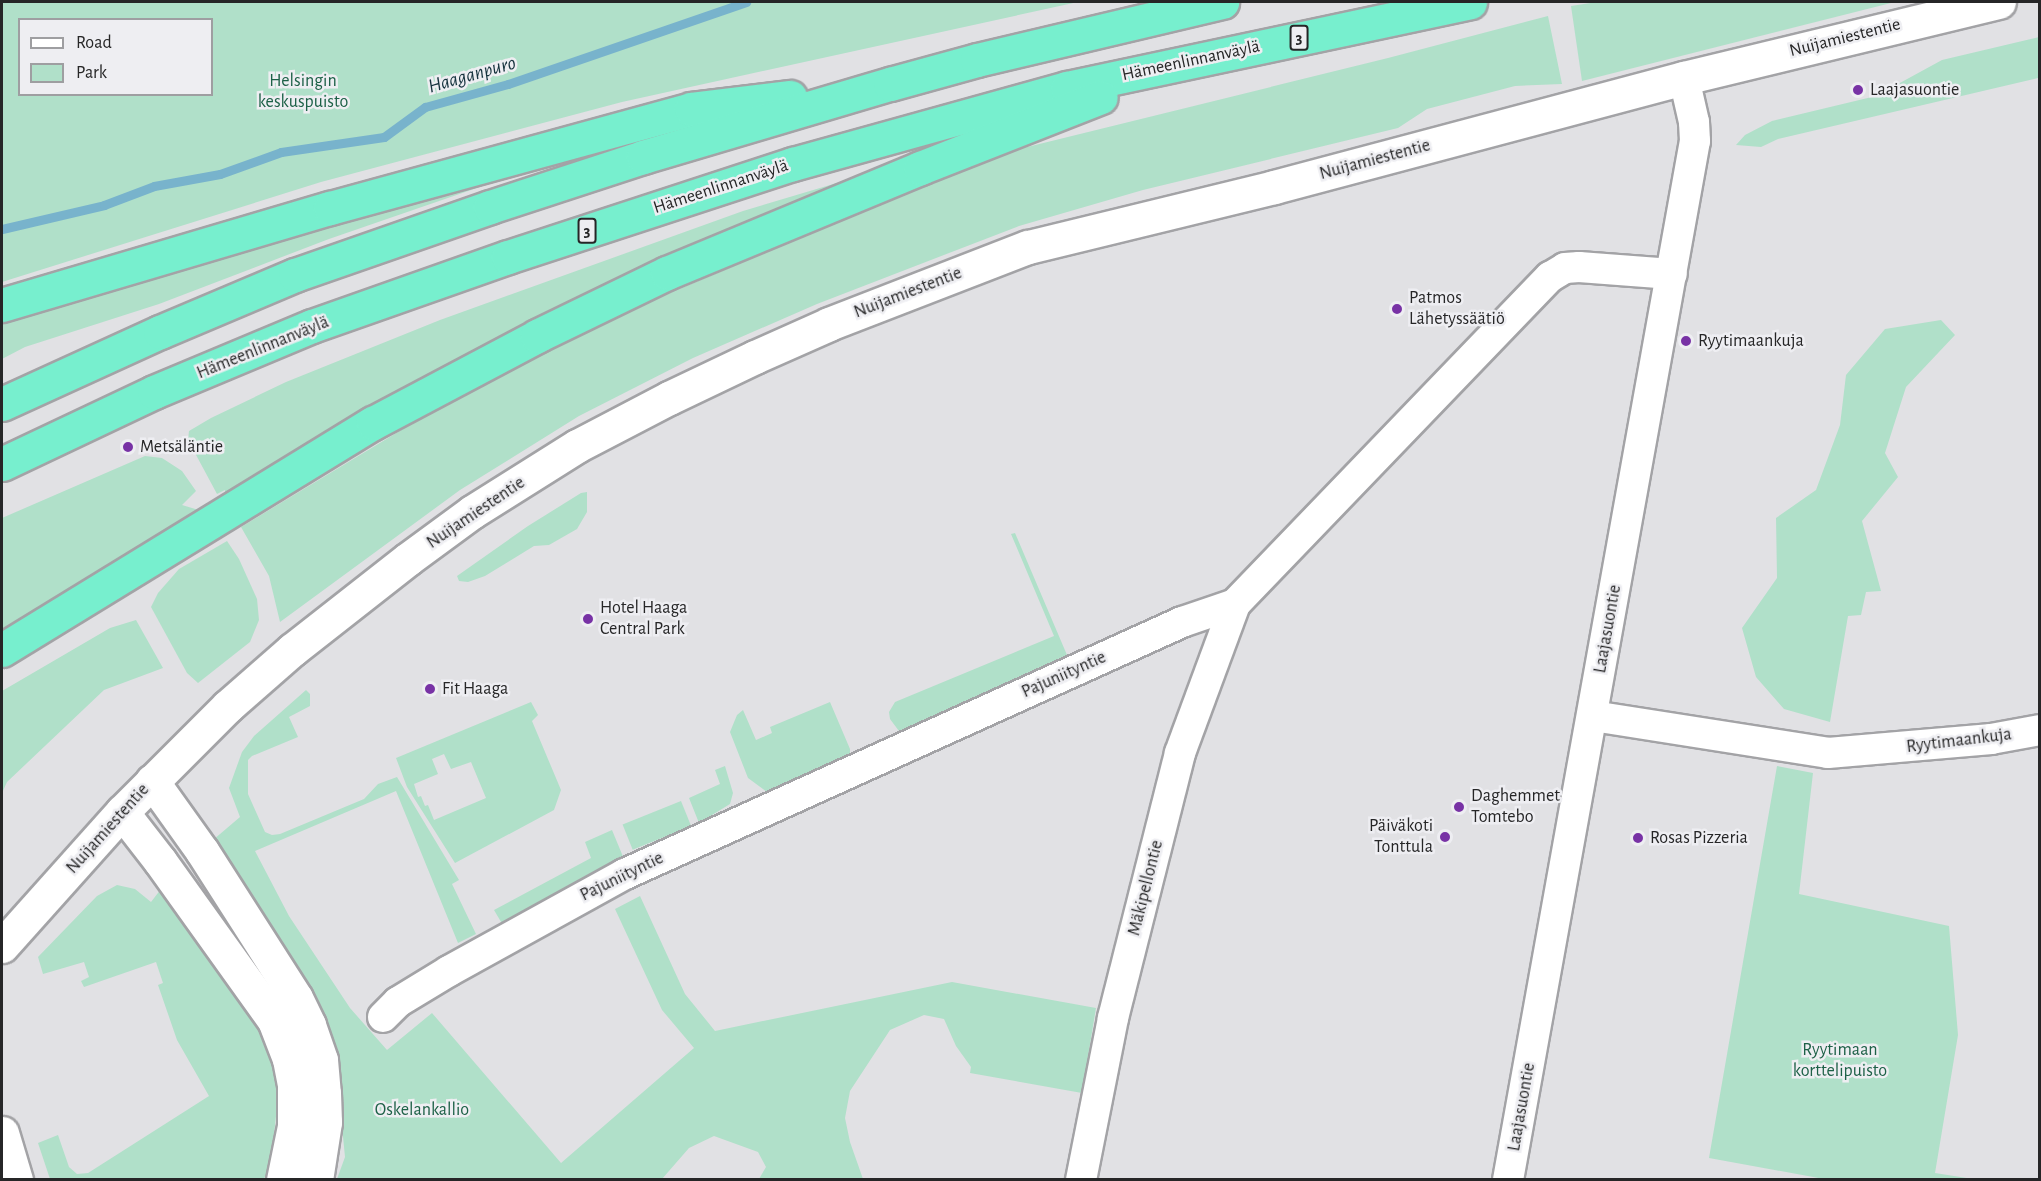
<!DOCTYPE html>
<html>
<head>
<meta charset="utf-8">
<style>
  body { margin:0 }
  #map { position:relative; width:2041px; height:1181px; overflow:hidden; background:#e1e1e4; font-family:"Alegreya Sans",sans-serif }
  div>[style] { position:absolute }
  .green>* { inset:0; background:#b0e0c9; transform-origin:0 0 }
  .stream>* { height:9px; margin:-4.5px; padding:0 4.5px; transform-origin:4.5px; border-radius:4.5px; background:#78b3cc }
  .roads { filter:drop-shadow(2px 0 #a3a3a6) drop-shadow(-2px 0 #a3a3a6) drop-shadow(0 2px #a3a3a6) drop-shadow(0 -2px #a3a3a6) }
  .minor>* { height:30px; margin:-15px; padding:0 15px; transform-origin:15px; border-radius:15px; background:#fff }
  .tertiary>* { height:33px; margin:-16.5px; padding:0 16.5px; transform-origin:16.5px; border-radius:16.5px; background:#fff }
  .secondary>* { height:33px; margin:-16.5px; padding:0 16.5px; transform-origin:16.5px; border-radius:16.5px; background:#fff }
  .trunk>* { height:33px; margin:-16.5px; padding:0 16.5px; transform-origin:16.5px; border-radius:16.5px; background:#77efce }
  .dots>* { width:16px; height:16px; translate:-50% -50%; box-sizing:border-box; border:3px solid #eeeef2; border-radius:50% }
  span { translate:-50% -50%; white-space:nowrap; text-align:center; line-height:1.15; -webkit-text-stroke:5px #eeeef2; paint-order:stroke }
  .shield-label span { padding:2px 4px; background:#eeeef2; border:2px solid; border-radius:4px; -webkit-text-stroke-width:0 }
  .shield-label { font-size:16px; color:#262627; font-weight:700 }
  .street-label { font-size:18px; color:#262627 }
  .park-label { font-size:18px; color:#1d6147 }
  .poi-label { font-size:18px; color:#262627 }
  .left { translate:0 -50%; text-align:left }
  .right { translate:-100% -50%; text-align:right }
  .water-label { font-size:20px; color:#16333e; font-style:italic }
  .frame { position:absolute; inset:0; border:3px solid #262627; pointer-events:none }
  .legend { position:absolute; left:18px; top:18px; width:195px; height:78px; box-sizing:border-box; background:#eeeef2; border:2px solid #9e9ea1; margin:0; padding:8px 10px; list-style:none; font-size:18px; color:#262627 }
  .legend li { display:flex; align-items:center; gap:12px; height:30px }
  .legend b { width:30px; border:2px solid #9e9ea1 }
</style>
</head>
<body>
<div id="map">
  <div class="green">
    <div style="clip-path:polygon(evenodd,2px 2px,1078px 2px,622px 102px,321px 182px,2px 282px,2px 2px,20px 20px,212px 20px,212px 94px,20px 94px,20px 20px)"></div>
    <div style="clip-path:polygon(1597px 2px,1895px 2px,1582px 81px,1571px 6px)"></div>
    <div style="clip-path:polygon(1548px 16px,1562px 84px,1515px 86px,1427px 109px,1398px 128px,1143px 190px,1019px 226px,817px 304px,693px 358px,579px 416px,460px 490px,280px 622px,269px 576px,241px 527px,474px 386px,606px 320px,999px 154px,1388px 58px)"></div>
    <div style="clip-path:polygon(2039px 37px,2039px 82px,2038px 78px,1778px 139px,1761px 147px,1736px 145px,1745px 135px,1772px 121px,1876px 96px,1942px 60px)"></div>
    <div style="clip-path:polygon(498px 173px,500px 180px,329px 239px,159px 304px,25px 347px,2px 359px,2px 323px)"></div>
    <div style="clip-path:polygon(867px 174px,225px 498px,225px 490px,217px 494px,188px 440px,189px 431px,211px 418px,286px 382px,440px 320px,743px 211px)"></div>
    <div style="clip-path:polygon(1941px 320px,1955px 335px,1906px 387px,1885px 453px,1898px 477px,1862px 521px,1881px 591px,1866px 592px,1861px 615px,1848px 616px,1830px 722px,1784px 709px,1756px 677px,1742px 628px,1777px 578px,1776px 518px,1816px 490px,1840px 425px,1846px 375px,1885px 329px)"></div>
    <div style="clip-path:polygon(145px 456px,162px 458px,182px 471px,196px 491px,182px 505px,202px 511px,2px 630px,2px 518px)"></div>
    <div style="clip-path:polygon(587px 492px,587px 512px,577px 529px,549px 545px,534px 546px,485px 576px,468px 582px,459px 581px,457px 576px,528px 526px,581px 493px)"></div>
    <div style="clip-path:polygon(1015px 533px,1067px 655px,899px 731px,890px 719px,889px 712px,895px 702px,1054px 636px,1011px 534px)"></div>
    <div style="clip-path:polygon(227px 541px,239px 559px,257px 599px,259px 620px,250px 642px,198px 683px,187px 673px,151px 607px,158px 593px,179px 569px)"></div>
    <div style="clip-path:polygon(136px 620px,163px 668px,104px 690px,7px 782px,2px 793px,2px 691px,110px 628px)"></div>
    <div style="clip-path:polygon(306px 690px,310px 694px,310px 706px,289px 717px,298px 737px,252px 756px,248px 760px,248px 794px,265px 832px,272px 835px,280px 834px,364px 799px,378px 784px,397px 777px,459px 880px,452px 884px,476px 934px,458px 943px,396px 791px,255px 851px,289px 916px,350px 1008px,387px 1050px,432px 1013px,561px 1163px,694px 1048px,662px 1010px,615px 909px,640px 896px,685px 994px,715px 1031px,952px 982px,1096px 1008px,1082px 1093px,970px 1073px,971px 1067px,956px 1046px,944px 1019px,924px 1015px,890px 1030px,850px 1091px,845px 1118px,850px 1142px,863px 1179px,759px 1179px,766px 1167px,758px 1152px,714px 1136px,689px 1148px,662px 1179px,337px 1179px,345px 1157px,335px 1056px,213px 840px,240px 817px,229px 788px,242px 752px,254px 736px)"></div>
    <div style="clip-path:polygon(evenodd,531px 702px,538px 715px,532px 721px,561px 790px,554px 810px,455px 863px,407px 787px,396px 758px,531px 702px,444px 754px,451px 769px,471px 762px,486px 798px,434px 820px,428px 805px,425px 806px,421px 796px,418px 797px,414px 784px,438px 774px,432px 759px,444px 754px)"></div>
    <div style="clip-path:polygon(830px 702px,850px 749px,850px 755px,767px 792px,748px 778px,730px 732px,737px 715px,743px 710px,756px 740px,772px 733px,770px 727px)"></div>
    <div style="clip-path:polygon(725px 766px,733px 793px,730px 804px,699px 823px,689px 798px,720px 784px,715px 770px)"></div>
    <div style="clip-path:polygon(1777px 766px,1813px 773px,1799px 894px,1949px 926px,1958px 1035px,1935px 1173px,1973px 1179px,1824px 1179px,1709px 1158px)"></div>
    <div style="left:681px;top:801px;width:27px;height:63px;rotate:68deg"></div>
    <div style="clip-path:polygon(612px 830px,624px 859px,504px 927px,494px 910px,591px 858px,585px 842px)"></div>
    <div style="clip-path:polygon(117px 885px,135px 889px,151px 902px,161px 889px,264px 1032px,279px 1088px,271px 1163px,264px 1179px,50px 1179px,38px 1143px,58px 1135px,69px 1167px,77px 1174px,88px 1173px,209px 1096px,177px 1040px,158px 985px,163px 983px,156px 962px,84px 987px,81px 981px,89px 977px,84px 962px,43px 974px,38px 957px,97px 896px)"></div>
  </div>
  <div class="stream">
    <div style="left:2px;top:229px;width:105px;rotate:-13.2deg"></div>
    <div style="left:104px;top:205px;width:53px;rotate:-20.8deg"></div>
    <div style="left:154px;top:186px;width:67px;rotate:-10.3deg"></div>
    <div style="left:220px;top:174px;width:65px;rotate:-19.8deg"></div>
    <div style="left:281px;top:152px;width:104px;rotate:-8.3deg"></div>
    <div style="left:384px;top:137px;width:51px;rotate:-36.2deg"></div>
    <div style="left:425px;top:107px;width:86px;rotate:-15.5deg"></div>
    <div style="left:508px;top:84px;width:252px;rotate:-19deg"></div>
  </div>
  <div class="roads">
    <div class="minor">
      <div style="left:1593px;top:716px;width:238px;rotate:8.9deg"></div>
      <div style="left:1828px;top:753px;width:164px;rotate:-4.9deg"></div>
      <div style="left:1991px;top:739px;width:50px;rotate:-10.4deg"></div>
      <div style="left:383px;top:1017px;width:21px;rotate:-45deg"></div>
      <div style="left:398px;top:1002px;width:60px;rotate:-31.3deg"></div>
      <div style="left:449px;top:971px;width:201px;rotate:-28.9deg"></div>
      <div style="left:625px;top:874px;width:611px;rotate:-24.34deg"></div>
      <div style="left:1182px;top:622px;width:56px;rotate:-18.8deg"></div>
      <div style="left:1235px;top:604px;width:454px;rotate:-46.1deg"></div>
      <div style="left:1550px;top:277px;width:17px;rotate:-31deg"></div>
      <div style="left:1565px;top:268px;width:14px;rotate:-4deg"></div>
      <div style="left:1579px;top:267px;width:93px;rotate:4.3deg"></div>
      <div style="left:1081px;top:1180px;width:165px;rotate:-78.8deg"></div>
      <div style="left:1113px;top:1018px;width:273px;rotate:-75.8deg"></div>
      <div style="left:1180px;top:753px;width:159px;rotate:-69.7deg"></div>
      <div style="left:1508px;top:1180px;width:1056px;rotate:-79.8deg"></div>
      <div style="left:1695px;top:141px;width:19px;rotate:-93deg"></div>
      <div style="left:1694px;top:122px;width:45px;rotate:-102.8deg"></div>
    </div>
    <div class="tertiary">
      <div style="left:2px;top:946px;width:180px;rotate:-48.2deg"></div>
      <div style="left:122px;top:812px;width:150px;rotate:-45deg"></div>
      <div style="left:228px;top:706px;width:85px;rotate:-41.2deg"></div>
      <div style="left:292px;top:650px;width:147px;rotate:-38.1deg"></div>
      <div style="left:408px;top:559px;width:79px;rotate:-36.3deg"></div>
      <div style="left:472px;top:512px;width:124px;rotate:-32.2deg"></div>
      <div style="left:577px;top:446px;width:104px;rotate:-27.6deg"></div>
      <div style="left:669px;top:398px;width:95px;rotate:-25.5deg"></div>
      <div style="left:755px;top:357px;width:81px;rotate:-24deg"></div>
      <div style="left:829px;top:324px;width:213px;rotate:-21.2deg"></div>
      <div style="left:1028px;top:247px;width:253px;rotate:-13.7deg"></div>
      <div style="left:1274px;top:187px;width:424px;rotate:-14.9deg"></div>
      <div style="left:1684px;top:78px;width:324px;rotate:-13.6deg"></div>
    </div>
    <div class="secondary">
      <div style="left:152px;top:781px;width:86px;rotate:54.5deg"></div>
      <div style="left:202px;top:851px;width:174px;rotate:57.4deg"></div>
      <div style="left:296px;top:998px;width:30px;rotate:64deg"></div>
      <div style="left:309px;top:1025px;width:37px;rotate:71deg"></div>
      <div style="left:321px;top:1060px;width:33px;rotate:85deg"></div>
      <div style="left:324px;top:1093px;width:29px;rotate:88deg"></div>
      <div style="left:325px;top:1122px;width:59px;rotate:98.8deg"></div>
      <div style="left:122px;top:812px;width:62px;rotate:52.2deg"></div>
      <div style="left:160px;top:861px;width:196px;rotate:54.4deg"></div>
      <div style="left:274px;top:1020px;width:42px;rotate:69deg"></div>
      <div style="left:289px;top:1059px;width:25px;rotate:79deg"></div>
      <div style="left:294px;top:1084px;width:42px;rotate:90deg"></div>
      <div style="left:294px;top:1126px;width:55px;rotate:101.5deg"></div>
      <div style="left:2px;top:1133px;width:49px;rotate:73.4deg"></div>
    </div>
    <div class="trunk">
      <div style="left:2px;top:305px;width:342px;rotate:-16.5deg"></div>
      <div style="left:330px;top:208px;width:374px;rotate:-15.3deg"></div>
      <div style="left:691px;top:109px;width:100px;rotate:-6.9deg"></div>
      <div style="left:2px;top:404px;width:174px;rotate:-24.5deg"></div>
      <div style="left:160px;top:332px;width:147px;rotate:-22.9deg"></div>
      <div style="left:295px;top:275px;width:207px;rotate:-19.2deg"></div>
      <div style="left:490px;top:207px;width:161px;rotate:-18.1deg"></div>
      <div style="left:643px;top:157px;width:258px;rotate:-16.5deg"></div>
      <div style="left:890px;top:84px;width:90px;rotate:-15.4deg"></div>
      <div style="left:977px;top:60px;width:252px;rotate:-13.3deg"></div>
      <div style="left:2px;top:464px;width:168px;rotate:-25.3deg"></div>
      <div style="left:154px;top:392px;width:171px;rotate:-22.7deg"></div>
      <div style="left:312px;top:326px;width:208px;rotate:-19.4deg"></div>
      <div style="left:508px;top:257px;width:300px;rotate:-18.1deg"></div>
      <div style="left:793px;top:164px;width:284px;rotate:-15.5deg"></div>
      <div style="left:1067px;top:88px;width:412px;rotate:-12deg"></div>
      <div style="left:2px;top:650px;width:435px;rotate:-31.5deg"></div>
      <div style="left:373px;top:423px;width:186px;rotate:-27.9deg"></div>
      <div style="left:537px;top:336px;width:144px;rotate:-25.9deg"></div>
      <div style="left:667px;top:273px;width:274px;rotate:-22.5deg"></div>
      <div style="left:920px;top:168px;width:194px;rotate:-21.4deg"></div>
    </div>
  </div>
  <div class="dots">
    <div style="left:1858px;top:90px;background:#7832a5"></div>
    <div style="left:1397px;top:309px;background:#7832a5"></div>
    <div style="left:1686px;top:341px;background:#7832a5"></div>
    <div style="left:128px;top:447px;background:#7832a5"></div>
    <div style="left:588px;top:619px;background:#7832a5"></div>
    <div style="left:430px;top:689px;background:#7832a5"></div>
    <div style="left:1459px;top:807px;background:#7832a5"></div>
    <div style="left:1445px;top:837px;background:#7832a5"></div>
    <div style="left:1638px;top:838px;background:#7832a5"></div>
  </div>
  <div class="shield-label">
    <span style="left:1299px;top:38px">3</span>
    <span style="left:587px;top:231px">3</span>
  </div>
  <div class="street-label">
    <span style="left:1845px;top:38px;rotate:-14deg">Nuijamiestentie</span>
    <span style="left:1191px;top:61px;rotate:-12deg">Hämeenlinnanväylä</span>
    <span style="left:1375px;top:160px;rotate:-15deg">Nuijamiestentie</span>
    <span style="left:721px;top:187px;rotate:-18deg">Hämeenlinnanväylä</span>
    <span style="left:908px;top:293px;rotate:-21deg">Nuijamiestentie</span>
    <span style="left:263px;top:348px;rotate:-22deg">Hämeenlinnanväylä</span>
    <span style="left:476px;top:513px;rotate:-34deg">Nuijamiestentie</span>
    <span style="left:1608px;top:629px;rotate:-80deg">Laajasuontie</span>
    <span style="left:1064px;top:675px;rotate:-24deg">Pajuniityntie</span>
    <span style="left:1959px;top:741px;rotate:-7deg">Ryytimaankuja</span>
    <span style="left:108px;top:829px;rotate:-48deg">Nuijamiestentie</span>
    <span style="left:622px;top:877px;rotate:-26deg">Pajuniityntie</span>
    <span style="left:1146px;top:888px;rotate:-76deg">Mäkipellontie</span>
    <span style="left:1522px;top:1107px;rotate:-80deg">Laajasuontie</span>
  </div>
  <div class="park-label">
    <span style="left:303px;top:92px">Helsingin<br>keskuspuisto</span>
    <span style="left:1840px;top:1061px">Ryytimaan<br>korttelipuisto</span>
    <span style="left:422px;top:1110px">Oskelankallio</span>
  </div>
  <div class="poi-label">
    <span class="left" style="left:1870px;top:90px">Laajasuontie</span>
    <span class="left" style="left:1409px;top:309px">Patmos<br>Lähetyssäätiö</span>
    <span class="left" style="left:1698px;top:341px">Ryytimaankuja</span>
    <span class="left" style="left:140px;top:447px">Metsäläntie</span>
    <span class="left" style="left:600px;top:619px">Hotel Haaga<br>Central Park</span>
    <span class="left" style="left:442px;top:689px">Fit Haaga</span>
    <span class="left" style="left:1471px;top:807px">Daghemmet<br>Tomtebo</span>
    <span class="right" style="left:1433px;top:837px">Päiväkoti<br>Tonttula</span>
    <span class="left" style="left:1650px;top:838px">Rosas Pizzeria</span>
  </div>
  <div class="water-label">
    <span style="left:472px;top:75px;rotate:-16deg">Haaganpuro</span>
  </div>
  <div class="frame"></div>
  <ul class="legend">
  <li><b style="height:8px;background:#fff"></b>Road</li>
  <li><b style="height:16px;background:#b0e0c9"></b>Park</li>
  </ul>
</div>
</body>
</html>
